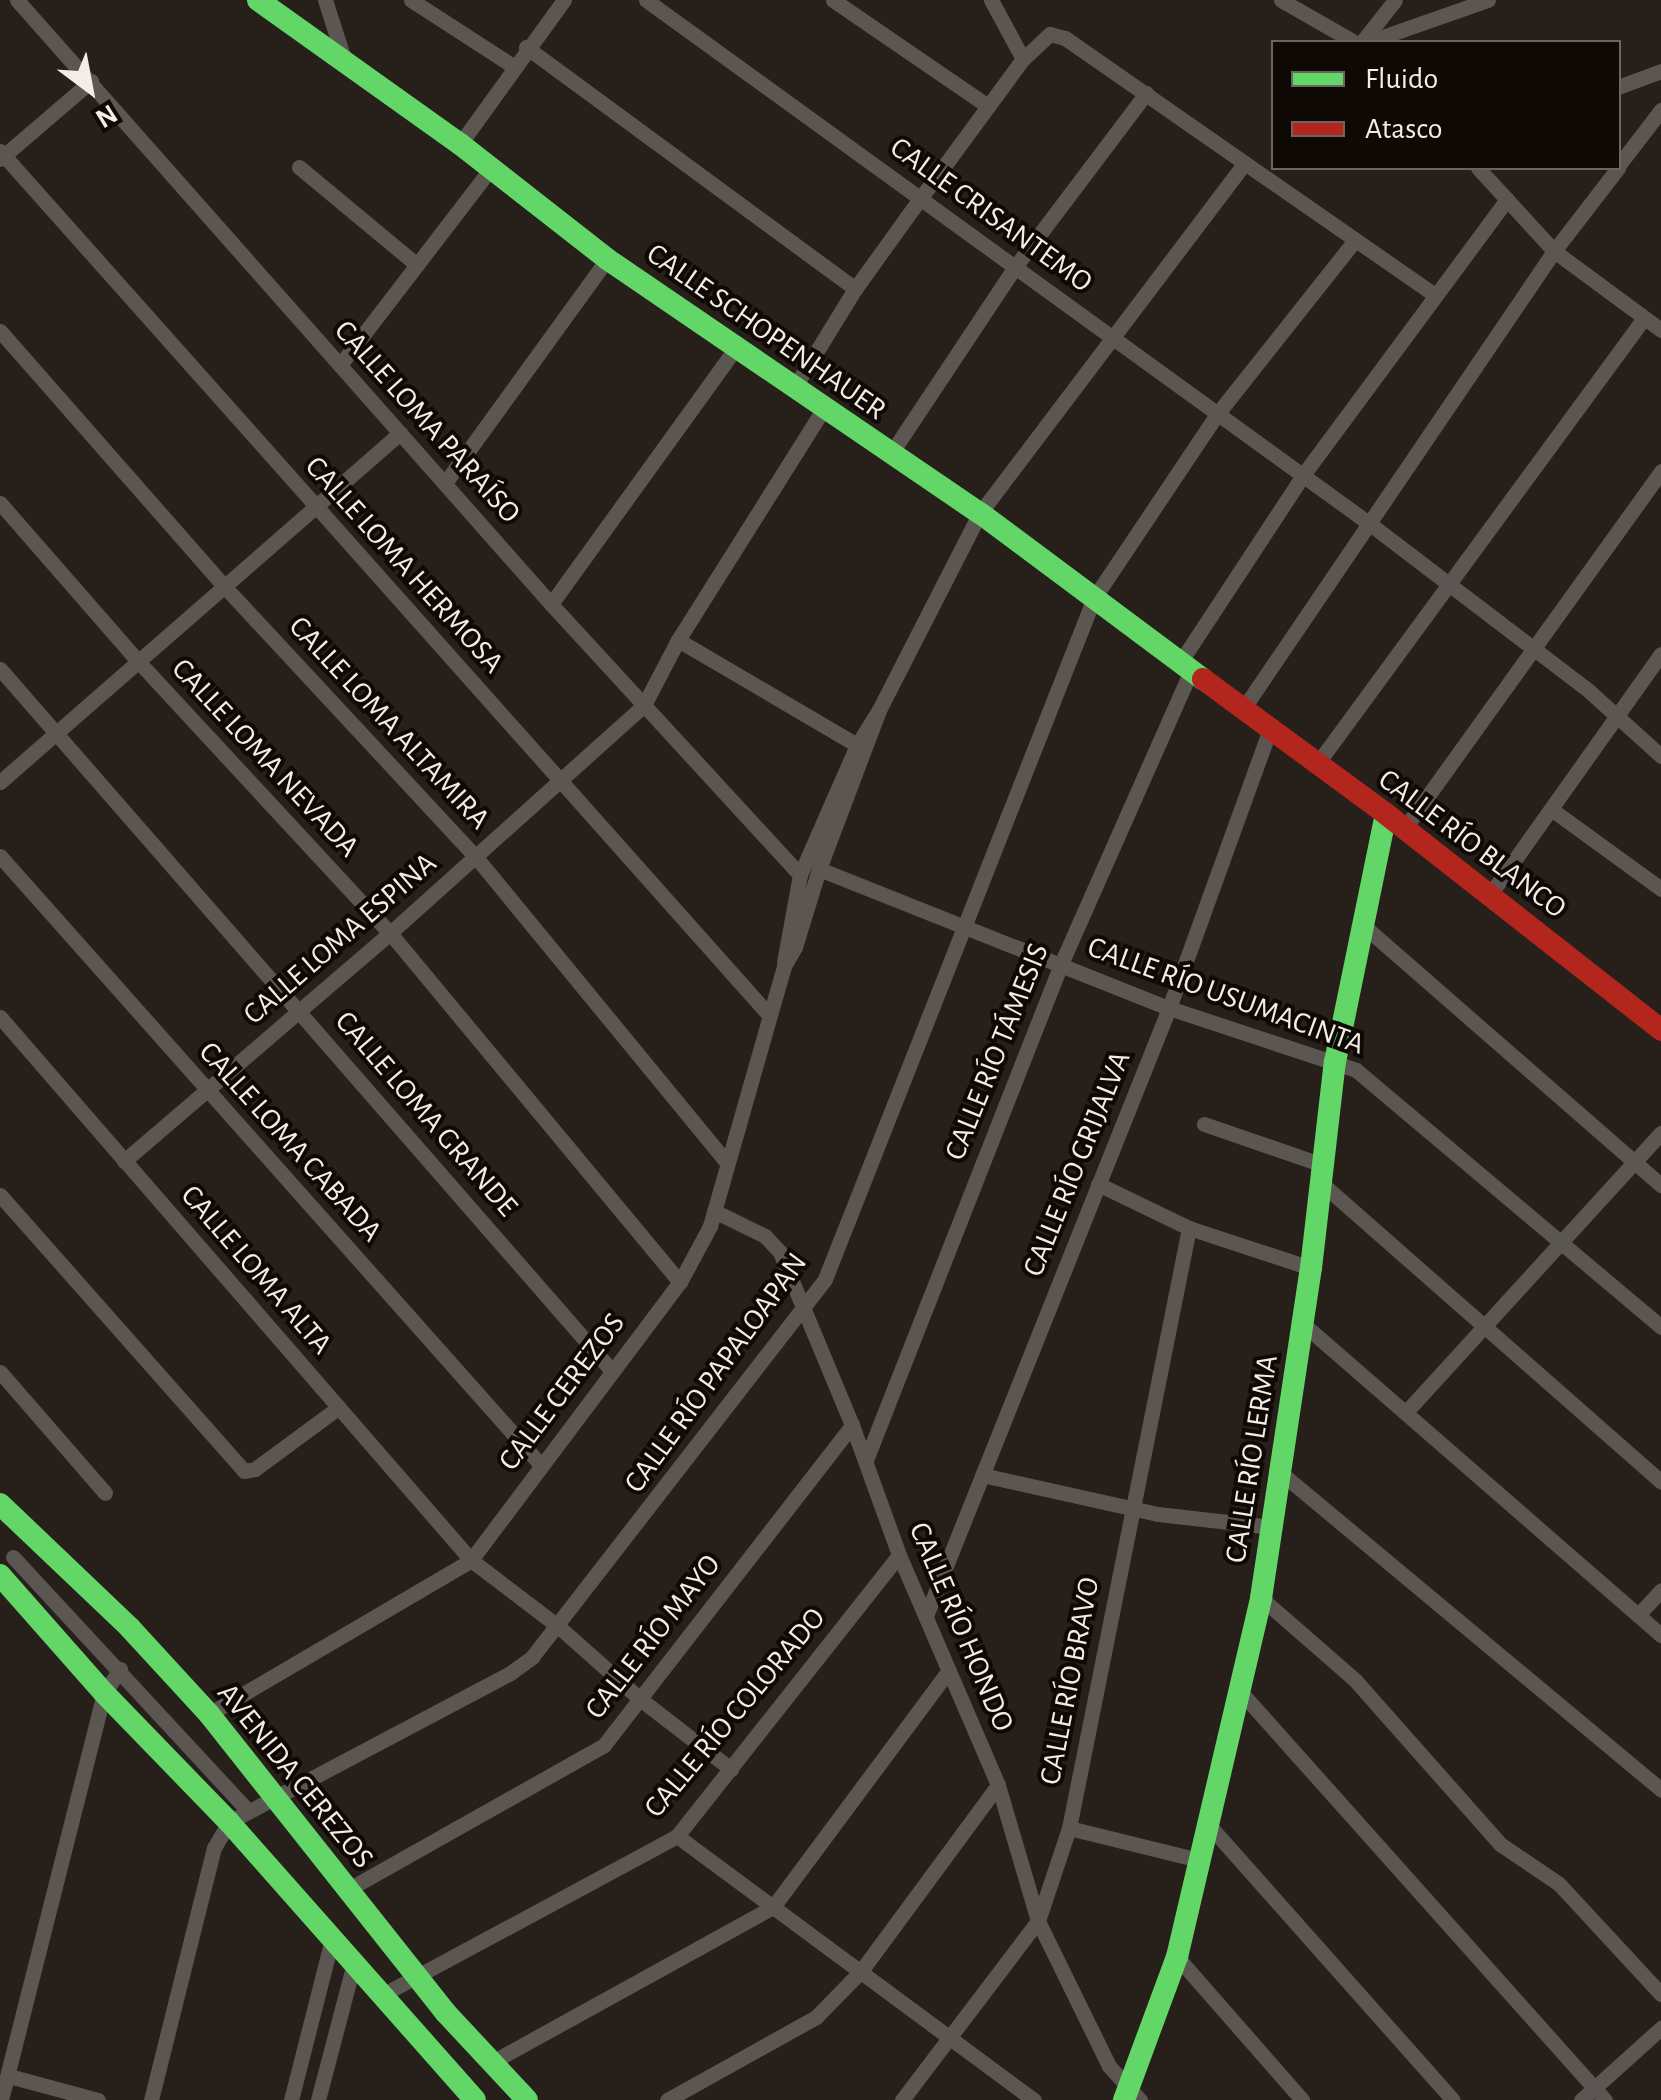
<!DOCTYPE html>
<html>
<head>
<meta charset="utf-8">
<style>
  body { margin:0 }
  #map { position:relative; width:1661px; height:2100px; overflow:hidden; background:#261f1a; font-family:"Alegreya Sans",sans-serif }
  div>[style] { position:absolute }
  .street>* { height:15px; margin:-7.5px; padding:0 7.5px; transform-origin:7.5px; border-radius:7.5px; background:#5b5652 }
  .fast>* { height:22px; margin:-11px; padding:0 11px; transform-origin:11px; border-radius:11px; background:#63d668 }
  .jam>* { height:22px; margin:-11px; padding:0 11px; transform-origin:11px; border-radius:11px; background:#b3261e }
  span { translate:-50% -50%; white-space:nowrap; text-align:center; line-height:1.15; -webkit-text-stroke:8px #0f0906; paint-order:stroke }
  .street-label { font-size:30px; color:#f5ece6 }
  .legend { position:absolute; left:1271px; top:40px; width:350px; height:130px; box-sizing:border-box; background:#0f0906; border:2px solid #6b6460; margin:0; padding:12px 18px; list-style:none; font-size:30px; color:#f5ece6 }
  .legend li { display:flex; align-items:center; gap:20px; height:50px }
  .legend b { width:50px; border:2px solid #6b6460 }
  .north { position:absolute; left:40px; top:40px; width:100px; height:100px; -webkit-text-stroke:8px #0f0906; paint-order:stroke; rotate:148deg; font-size:28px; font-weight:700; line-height:40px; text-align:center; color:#f5ece6 }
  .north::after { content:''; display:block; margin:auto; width:35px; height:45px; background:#f5ece6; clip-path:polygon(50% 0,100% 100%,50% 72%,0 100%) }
</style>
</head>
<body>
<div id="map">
  <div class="street">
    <div style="left:17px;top:0;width:806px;rotate:48.52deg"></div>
    <div style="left:551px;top:604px;width:368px;rotate:47.4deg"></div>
    <div style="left:325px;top:0;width:62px;rotate:72.1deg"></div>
    <div style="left:411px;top:0;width:121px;rotate:32.9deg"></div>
    <div style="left:646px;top:0;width:894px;rotate:35.9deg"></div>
    <div style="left:1370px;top:524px;width:275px;rotate:37.3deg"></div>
    <div style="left:1589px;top:691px;width:97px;rotate:42.1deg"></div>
    <div style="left:833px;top:0;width:188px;rotate:34.4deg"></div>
    <div style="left:991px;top:0;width:67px;rotate:61.5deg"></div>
    <div style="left:1281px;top:0;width:84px;rotate:29.9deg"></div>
    <div style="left:1362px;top:42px;width:53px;rotate:-51.8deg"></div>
    <div style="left:1368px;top:42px;width:127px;rotate:-19.3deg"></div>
    <div style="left:526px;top:47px;width:408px;rotate:36.3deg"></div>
    <div style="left:1618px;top:87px;width:46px;rotate:-20.4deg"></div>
    <div style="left:460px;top:144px;width:178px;rotate:-54.2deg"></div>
    <div style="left:0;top:151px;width:1157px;rotate:48.33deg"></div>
    <div style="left:0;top:159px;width:120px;rotate:-40.6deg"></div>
    <div style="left:1618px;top:166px;width:71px;rotate:-52.5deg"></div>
    <div style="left:299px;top:167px;width:153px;rotate:39.7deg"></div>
    <div style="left:1478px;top:168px;width:113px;rotate:47.5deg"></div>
    <div style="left:1554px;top:251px;width:133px;rotate:36.4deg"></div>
    <div style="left:0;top:331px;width:339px;rotate:48.7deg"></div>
    <div style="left:224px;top:586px;width:369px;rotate:47.1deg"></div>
    <div style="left:475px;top:856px;width:397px;rotate:50.6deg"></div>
    <div style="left:340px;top:365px;width:248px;rotate:-52.5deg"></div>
    <div style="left:794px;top:388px;width:116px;rotate:-58.4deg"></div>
    <div style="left:855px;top:289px;width:87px;rotate:-54.3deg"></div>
    <div style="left:906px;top:218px;width:197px;rotate:-53.7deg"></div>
    <div style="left:1023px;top:59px;width:37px;rotate:-43deg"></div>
    <div style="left:1050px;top:34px;width:16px;rotate:15deg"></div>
    <div style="left:1065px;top:38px;width:448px;rotate:34.8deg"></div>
    <div style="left:890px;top:455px;width:226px;rotate:-56.4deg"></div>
    <div style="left:1015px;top:267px;width:218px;rotate:-53deg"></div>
    <div style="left:445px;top:483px;width:276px;rotate:-54.1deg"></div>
    <div style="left:0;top:503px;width:207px;rotate:48.9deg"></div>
    <div style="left:136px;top:659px;width:374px;rotate:47.2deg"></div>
    <div style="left:390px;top:933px;width:454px;rotate:50.3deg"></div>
    <div style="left:551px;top:604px;width:318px;rotate:-54.2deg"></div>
    <div style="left:678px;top:640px;width:208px;rotate:30.4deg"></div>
    <div style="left:1181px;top:661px;width:222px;rotate:-56.7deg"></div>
    <div style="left:1303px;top:475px;width:343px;rotate:-53.5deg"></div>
    <div style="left:0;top:669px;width:931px;rotate:48.92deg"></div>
    <div style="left:1243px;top:709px;width:554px;rotate:-55.82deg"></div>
    <div style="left:1554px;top:251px;width:105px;rotate:-52.4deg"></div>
    <div style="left:1317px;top:764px;width:553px;rotate:-53.75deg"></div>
    <div style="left:0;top:782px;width:531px;rotate:-41.1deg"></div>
    <div style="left:1551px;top:809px;width:136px;rotate:36deg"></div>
    <div style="left:1404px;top:829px;width:441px;rotate:-54.3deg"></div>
    <div style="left:0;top:856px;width:813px;rotate:48.39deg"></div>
    <div style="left:819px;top:869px;width:377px;rotate:21.7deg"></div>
    <div style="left:1169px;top:1008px;width:197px;rotate:18.3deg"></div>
    <div style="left:1356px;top:1070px;width:399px;rotate:40.1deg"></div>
    <div style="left:1491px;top:893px;width:293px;rotate:-54.6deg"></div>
    <div style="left:1365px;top:927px;width:393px;rotate:41.1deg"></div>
    <div style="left:784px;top:962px;width:88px;rotate:-79.6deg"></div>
    <div style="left:800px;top:875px;width:142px;rotate:-66.3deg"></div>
    <div style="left:857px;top:745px;width:41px;rotate:-57.8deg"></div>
    <div style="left:879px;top:710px;width:221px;rotate:-62.9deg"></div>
    <div style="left:980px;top:513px;width:439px;rotate:-52.9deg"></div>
    <div style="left:0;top:1017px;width:719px;rotate:49.06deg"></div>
    <div style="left:471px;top:1560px;width:111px;rotate:37.3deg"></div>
    <div style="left:559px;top:1627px;width:108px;rotate:41.6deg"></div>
    <div style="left:640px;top:1699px;width:115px;rotate:37.6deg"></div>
    <div style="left:1204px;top:1124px;width:126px;rotate:19deg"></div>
    <div style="left:124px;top:1161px;width:350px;rotate:-40.6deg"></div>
    <div style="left:390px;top:933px;width:341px;rotate:-41.9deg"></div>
    <div style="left:644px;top:705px;width:73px;rotate:-62.4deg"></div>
    <div style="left:678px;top:640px;width:272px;rotate:-57.8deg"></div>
    <div style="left:1320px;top:1182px;width:454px;rotate:41.3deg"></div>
    <div style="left:1098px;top:1184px;width:101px;rotate:25.8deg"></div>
    <div style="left:1189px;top:1228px;width:128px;rotate:18.2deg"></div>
    <div style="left:0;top:1195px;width:368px;rotate:48.5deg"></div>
    <div style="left:244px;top:1471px;width:11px;rotate:-10deg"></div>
    <div style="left:255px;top:1469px;width:104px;rotate:-36.4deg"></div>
    <div style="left:714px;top:1211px;width:57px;rotate:26.1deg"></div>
    <div style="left:765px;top:1236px;width:22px;rotate:47deg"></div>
    <div style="left:780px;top:1252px;width:187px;rotate:67.4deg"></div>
    <div style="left:852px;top:1425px;width:138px;rotate:70.1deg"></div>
    <div style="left:899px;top:1555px;width:250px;rotate:66.7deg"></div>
    <div style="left:998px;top:1785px;width:142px;rotate:73.6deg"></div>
    <div style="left:1038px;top:1921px;width:161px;rotate:63.9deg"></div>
    <div style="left:1109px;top:2066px;width:46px;rotate:47.6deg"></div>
    <div style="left:1302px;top:1323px;width:476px;rotate:41deg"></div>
    <div style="left:0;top:1372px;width:160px;rotate:49deg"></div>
    <div style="left:1406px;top:1412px;width:378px;rotate:-47.6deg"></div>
    <div style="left:866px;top:1460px;width:533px;rotate:-68.54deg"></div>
    <div style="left:1061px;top:964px;width:323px;rotate:-66.1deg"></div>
    <div style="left:1281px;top:1473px;width:495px;rotate:39.8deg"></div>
    <div style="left:982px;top:1475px;width:180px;rotate:12.5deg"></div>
    <div style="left:1158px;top:1514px;width:115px;rotate:6.5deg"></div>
    <div style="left:13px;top:1557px;width:345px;rotate:47.2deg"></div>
    <div style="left:1261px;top:1598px;width:125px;rotate:41.1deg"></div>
    <div style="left:1355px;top:1680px;width:219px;rotate:48.5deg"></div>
    <div style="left:1500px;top:1844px;width:71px;rotate:34.1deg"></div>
    <div style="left:1559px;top:1884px;width:150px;rotate:47.2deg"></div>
    <div style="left:1638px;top:1615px;width:34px;rotate:-47deg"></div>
    <div style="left:926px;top:1616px;width:655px;rotate:-68.21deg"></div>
    <div style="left:1169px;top:1008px;width:297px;rotate:-70.1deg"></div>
    <div style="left:1238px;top:1689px;width:551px;rotate:48.24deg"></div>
    <div style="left:209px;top:1714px;width:304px;rotate:-30.4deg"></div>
    <div style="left:471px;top:1560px;width:348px;rotate:-53.1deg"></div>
    <div style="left:680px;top:1282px;width:64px;rotate:-61.8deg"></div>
    <div style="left:710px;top:1226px;width:270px;rotate:-74.1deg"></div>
    <div style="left:784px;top:966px;width:22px;rotate:-60deg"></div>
    <div style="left:795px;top:947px;width:82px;rotate:-72.9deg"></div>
    <div style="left:819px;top:869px;width:170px;rotate:-69.3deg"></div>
    <div style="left:1207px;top:1823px;width:370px;rotate:48.4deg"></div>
    <div style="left:1069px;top:1828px;width:134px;rotate:13.8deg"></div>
    <div style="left:677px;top:1836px;width:444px;rotate:36.5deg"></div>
    <div style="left:347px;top:1890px;width:295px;rotate:-29.4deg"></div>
    <div style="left:604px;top:1745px;width:405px;rotate:-52.2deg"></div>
    <div style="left:1177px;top:1957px;width:190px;rotate:48.8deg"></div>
    <div style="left:382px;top:1995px;width:335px;rotate:-28.3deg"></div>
    <div style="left:677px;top:1836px;width:358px;rotate:-51.7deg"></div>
    <div style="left:492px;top:2062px;width:321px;rotate:-28.9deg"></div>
    <div style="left:773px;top:1907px;width:295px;rotate:-53.4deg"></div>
    <div style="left:9px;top:2076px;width:92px;rotate:15.1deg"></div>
    <div style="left:1px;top:2100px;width:420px;rotate:-75.8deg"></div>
    <div style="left:104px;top:1693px;width:29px;rotate:-56deg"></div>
    <div style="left:151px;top:2100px;width:260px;rotate:-76deg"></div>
    <div style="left:214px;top:1848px;width:30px;rotate:-60deg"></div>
    <div style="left:229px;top:1822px;width:317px;rotate:-27.9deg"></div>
    <div style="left:509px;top:1674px;width:29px;rotate:-36deg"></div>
    <div style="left:532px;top:1657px;width:478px;rotate:-52.2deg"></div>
    <div style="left:825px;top:1279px;width:732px;rotate:-68.45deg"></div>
    <div style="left:1094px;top:598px;width:223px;rotate:-56.2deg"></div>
    <div style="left:1218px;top:413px;width:221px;rotate:-51.6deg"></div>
    <div style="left:291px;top:2100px;width:166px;rotate:-75.7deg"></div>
    <div style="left:318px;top:2100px;width:142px;rotate:-75.3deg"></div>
    <div style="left:667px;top:2100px;width:171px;rotate:-29.1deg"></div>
    <div style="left:816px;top:2017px;width:64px;rotate:-45.6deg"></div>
    <div style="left:861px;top:1971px;width:231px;rotate:-53.6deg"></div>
    <div style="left:902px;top:2100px;width:225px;rotate:-52.8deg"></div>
    <div style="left:1038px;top:1921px;width:98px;rotate:-71.6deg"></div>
    <div style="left:1069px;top:1828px;width:612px;rotate:-78.69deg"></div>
    <div style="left:1581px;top:2100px;width:108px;rotate:-42deg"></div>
  </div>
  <div class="fast">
    <div style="left:258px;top:0;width:248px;rotate:35.5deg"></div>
    <div style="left:460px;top:144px;width:187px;rotate:38deg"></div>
    <div style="left:607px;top:259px;width:451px;rotate:34.3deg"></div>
    <div style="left:980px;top:513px;width:278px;rotate:36.7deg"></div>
    <div style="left:0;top:1504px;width:180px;rotate:43.6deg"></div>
    <div style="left:130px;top:1628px;width:117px;rotate:47.4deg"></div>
    <div style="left:209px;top:1714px;width:380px;rotate:51.6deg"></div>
    <div style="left:445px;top:2012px;width:120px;rotate:47deg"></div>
    <div style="left:0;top:1575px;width:157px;rotate:48.6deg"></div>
    <div style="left:104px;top:1693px;width:180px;rotate:45.9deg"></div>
    <div style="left:229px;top:1822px;width:371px;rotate:48.5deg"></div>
    <div style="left:1124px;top:2100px;width:153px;rotate:-69.7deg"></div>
    <div style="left:1177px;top:1957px;width:369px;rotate:-76.8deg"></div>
    <div style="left:1261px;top:1598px;width:334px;rotate:-81.4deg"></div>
    <div style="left:1311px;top:1268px;width:207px;rotate:-83.4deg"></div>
    <div style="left:1335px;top:1062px;width:253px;rotate:-78.4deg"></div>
  </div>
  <div class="jam">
    <div style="left:1203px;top:679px;width:227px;rotate:36.4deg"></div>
    <div style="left:1386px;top:814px;width:350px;rotate:38.1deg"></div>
  </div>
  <div class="street-label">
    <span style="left:991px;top:215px;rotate:36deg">CALLE CRISANTEMO</span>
    <span style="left:766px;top:332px;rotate:35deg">CALLE SCHOPENHAUER</span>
    <span style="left:427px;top:422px;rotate:48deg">CALLE LOMA PARAÍSO</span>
    <span style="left:404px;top:565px;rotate:48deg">CALLE LOMA HERMOSA</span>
    <span style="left:389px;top:723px;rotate:47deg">CALLE LOMA ALTAMIRA</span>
    <span style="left:265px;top:758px;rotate:47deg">CALLE LOMA NEVADA</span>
    <span style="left:1472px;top:844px;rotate:37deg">CALLE RÍO BLANCO</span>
    <span style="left:340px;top:939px;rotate:-41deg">CALLE LOMA ESPINA</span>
    <span style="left:1226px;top:996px;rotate:20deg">CALLE RÍO USUMACINTA</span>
    <span style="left:997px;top:1052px;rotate:-68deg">CALLE RÍO TÁMESIS</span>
    <span style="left:426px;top:1114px;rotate:49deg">CALLE LOMA GRANDE</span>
    <span style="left:290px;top:1142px;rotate:48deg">CALLE LOMA CABADA</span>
    <span style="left:1077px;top:1164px;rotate:-68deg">CALLE RÍO GRIJALVA</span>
    <span style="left:256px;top:1270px;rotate:49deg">CALLE LOMA ALTA</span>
    <span style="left:716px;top:1373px;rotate:-54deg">CALLE RÍO PAPALOAPAN</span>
    <span style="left:562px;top:1392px;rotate:-53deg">CALLE CEREZOS</span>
    <span style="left:1252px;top:1459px;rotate:-81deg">CALLE RÍO LERMA</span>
    <span style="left:961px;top:1627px;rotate:67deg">CALLE RÍO HONDO</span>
    <span style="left:653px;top:1637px;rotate:-52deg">CALLE RÍO MAYO</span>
    <span style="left:1070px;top:1681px;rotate:-79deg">CALLE RÍO BRAVO</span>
    <span style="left:735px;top:1713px;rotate:-50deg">CALLE RÍO COLORADO</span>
    <span style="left:295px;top:1776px;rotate:51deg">AVENIDA CEREZOS</span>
  </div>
  <ul class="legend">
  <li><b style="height:12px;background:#63d668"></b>Fluido</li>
  <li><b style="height:12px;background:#b3261e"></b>Atasco</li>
  </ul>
  <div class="north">N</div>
</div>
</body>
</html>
